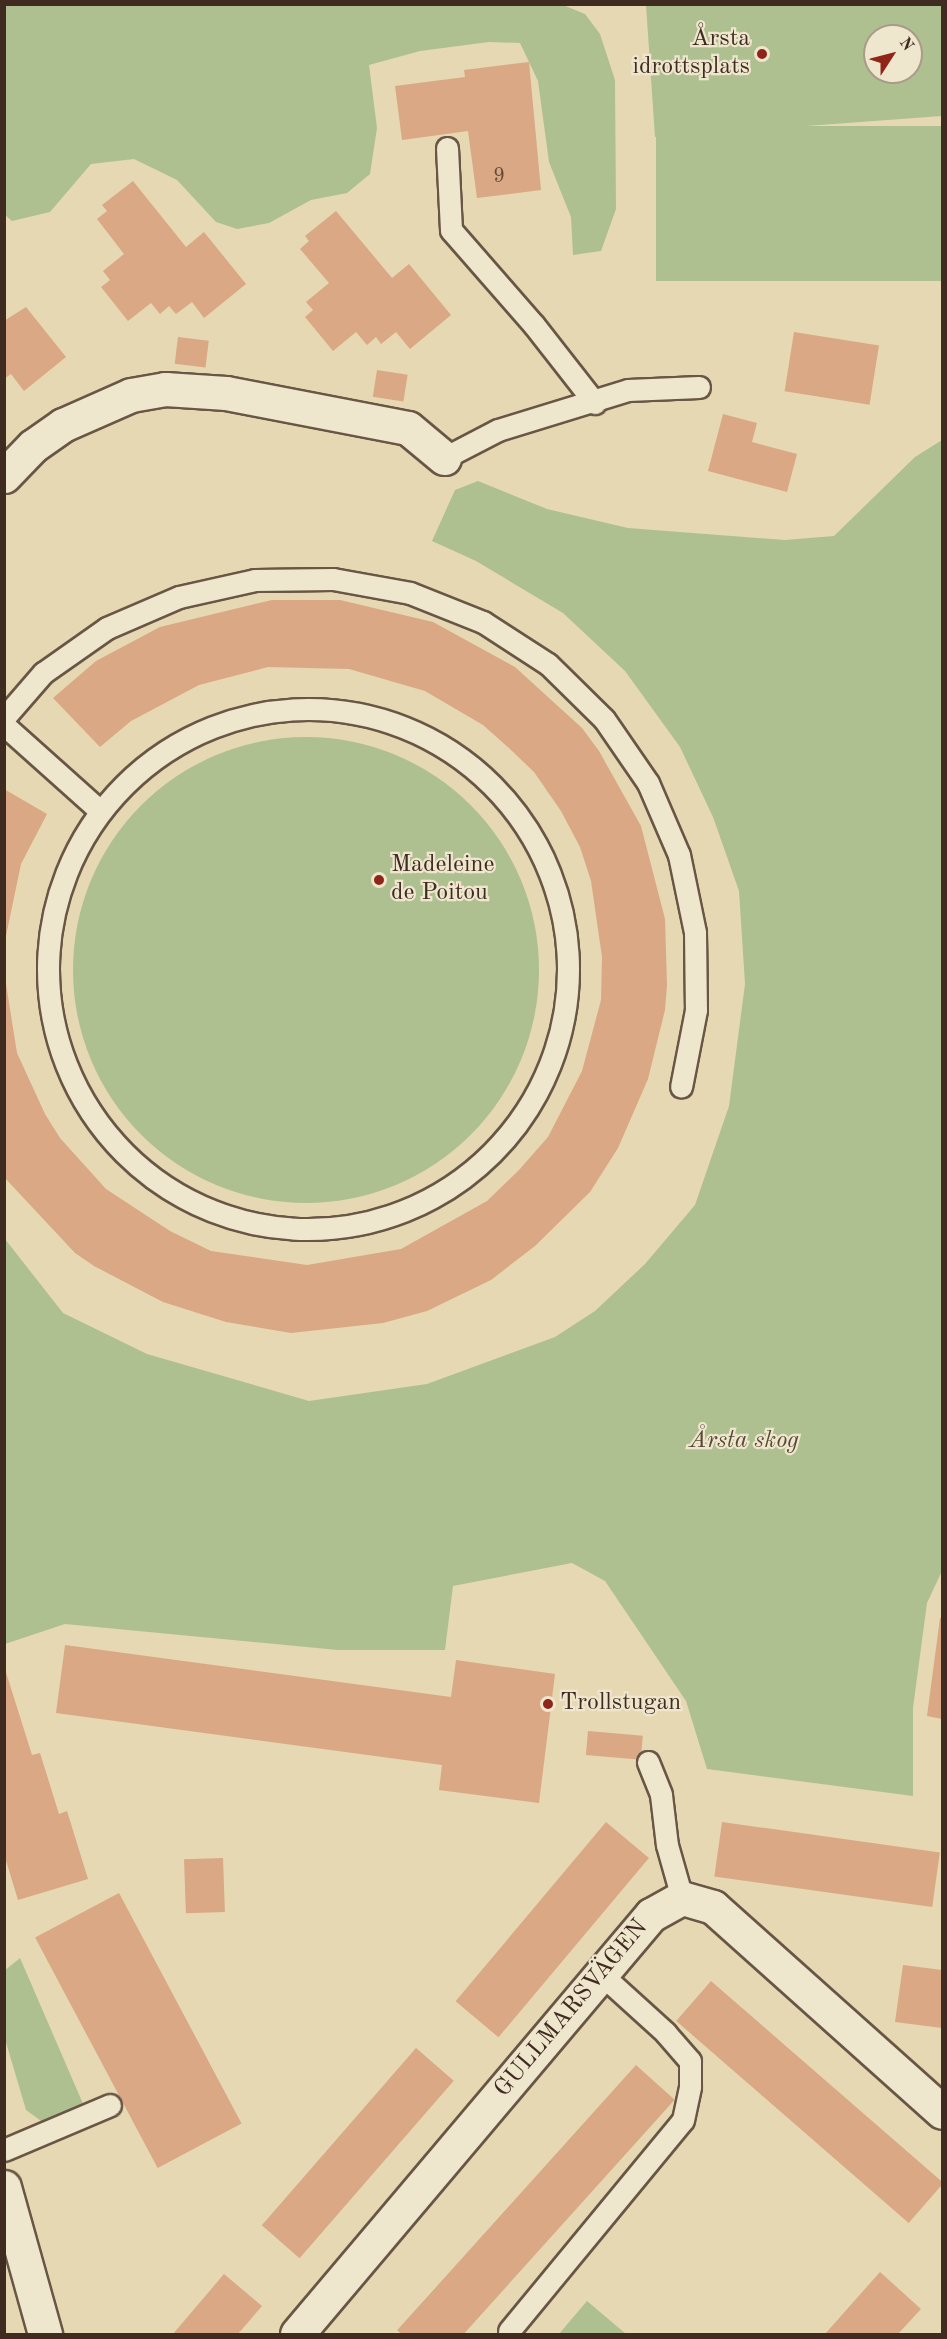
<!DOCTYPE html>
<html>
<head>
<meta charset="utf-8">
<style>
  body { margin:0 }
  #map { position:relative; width:947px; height:2339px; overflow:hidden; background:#e5d8b2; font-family:"Old Standard TT",serif }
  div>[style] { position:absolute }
  .green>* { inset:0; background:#afc090; transform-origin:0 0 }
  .round { border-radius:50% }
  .building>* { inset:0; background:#daa885; transform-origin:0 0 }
  .roads { filter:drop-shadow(2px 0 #695645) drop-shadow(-2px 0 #695645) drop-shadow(0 2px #695645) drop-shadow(0 -2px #695645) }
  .lane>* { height:21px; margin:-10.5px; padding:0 10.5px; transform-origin:10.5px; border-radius:10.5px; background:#eee6cd }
  .lane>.ring { margin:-10.5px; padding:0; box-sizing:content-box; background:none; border:21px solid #eee6cd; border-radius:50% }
  .street>* { height:33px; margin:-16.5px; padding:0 16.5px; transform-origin:16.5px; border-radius:16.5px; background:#eee6cd }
  .dots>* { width:16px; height:16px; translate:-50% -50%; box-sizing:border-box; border:3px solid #eee6cd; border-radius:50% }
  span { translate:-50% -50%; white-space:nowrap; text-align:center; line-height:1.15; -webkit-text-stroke:4.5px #eee6cd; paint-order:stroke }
  .number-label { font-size:21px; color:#664a3a }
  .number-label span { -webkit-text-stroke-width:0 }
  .poi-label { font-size:24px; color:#402b21 }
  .right { translate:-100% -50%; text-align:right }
  .left { translate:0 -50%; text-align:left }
  .park-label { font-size:24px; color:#564937; font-style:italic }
  .street-label { font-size:24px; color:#402b21 }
  .frame { position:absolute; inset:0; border:6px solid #402b21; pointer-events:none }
  .north { position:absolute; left:863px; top:24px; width:60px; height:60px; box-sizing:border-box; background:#eee6cd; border:2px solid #a89b88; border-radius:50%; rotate:54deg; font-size:16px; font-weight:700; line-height:24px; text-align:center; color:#402b21 }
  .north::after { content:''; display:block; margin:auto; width:21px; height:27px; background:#8f2418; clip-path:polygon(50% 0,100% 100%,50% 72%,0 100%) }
</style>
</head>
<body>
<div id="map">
  <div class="green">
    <div style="clip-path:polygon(4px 5px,563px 5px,585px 14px,600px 34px,615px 80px,616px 209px,601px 251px,573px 255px,571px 217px,549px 162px,538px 81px,520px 43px,489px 42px,420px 51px,369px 65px,377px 128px,370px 174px,347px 193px,311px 200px,269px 223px,237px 229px,216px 222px,177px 180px,134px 159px,91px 164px,50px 212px,12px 221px,4px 214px)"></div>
    <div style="clip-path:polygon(evenodd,646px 5px,942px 5px,942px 116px,655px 137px,646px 5px,875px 36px,911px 36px,911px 72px,875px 72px,875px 36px)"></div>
    <div style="left:942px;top:126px;width:155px;height:286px;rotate:90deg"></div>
    <div style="clip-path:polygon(942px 440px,942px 1571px,927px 1603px,913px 1708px,913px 1796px,707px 1769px,686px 1701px,605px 1581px,572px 1563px,453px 1586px,445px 1650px,338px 1650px,65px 1624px,5px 1644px,5px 1239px,63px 1313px,147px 1354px,309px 1401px,427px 1384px,555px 1337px,595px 1311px,645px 1264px,695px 1205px,729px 1106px,745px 984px,739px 891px,713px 817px,680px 747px,625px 671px,563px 613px,476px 561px,432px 541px,455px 490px,478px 481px,547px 509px,628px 528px,785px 540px,834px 536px,915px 457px)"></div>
    <div class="round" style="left:73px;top:737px;width:466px;height:466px"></div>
    <div style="clip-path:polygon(20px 1958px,84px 2106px,44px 2123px,26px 2110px,5px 2039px,4px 1971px)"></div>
    <div style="clip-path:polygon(587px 2301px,626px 2334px,559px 2334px)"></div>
  </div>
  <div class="building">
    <div style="clip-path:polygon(529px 62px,541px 190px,477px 198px,468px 131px,402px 140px,395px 86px,465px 77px,464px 70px)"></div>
    <div style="clip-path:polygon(133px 181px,186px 247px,204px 232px,246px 284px,204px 318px,192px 302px,176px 314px,169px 306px,160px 314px,151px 303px,128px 321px,101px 287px,110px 280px,103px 271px,124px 254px,97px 219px,107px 211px,102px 205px)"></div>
    <div style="clip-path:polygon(336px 211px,392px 278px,409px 264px,451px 315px,410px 349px,396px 332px,381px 344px,376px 337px,367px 345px,356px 332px,333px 351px,305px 317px,313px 310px,306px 302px,329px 283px,300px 249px,309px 241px,305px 236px)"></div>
    <div style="clip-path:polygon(26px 307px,66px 357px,24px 391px,11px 374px,4px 379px,4px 321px)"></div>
    <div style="left:794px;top:332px;width:86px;height:60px;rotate:9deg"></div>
    <div style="left:178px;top:337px;width:31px;height:27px;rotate:7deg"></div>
    <div style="left:377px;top:370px;width:31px;height:27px;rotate:9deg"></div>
    <div style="clip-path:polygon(723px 414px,757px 423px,752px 442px,797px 454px,787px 492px,708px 471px)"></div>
    <div style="clip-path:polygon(272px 600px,340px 600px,433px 622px,515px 667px,582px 728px,599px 751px,641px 826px,665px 919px,667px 985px,665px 1010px,648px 1079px,618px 1148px,590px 1192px,535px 1246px,491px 1280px,427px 1311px,383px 1323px,291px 1333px,226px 1322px,163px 1302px,94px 1266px,75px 1253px,4px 1177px,4px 971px,17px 1053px,45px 1114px,60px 1138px,106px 1189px,170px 1231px,211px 1251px,307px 1265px,401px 1249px,487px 1201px,519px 1170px,548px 1137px,582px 1071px,601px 1000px,602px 957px,591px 881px,580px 847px,561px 811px,534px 772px,511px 750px,483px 725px,425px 691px,349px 669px,268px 667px,199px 685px,131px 721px,100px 747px,53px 698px,96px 661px,160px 627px)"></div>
    <div style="clip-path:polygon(4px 789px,47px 814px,21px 864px,6px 936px)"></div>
    <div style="clip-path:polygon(940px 1618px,942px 1618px,942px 1719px,927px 1716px)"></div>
    <div style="clip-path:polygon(65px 1645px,451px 1697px,456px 1660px,555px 1674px,539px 1803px,439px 1790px,442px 1765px,56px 1713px)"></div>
    <div style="clip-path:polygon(4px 1666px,32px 1755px,40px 1753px,59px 1814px,67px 1811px,88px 1879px,18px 1900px,4px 1854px)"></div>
    <div style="left:588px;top:1731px;width:55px;height:24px;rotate:5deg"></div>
    <div style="left:606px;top:1822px;width:56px;height:234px;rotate:40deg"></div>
    <div style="left:722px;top:1822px;width:220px;height:55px;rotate:8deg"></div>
    <div style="left:223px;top:1858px;width:54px;height:39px;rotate:88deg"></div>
    <div style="left:119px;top:1893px;width:261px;height:95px;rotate:62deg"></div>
    <div style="clip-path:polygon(903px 1965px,942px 1970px,942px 2028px,895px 2022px)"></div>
    <div style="left:711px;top:1981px;width:308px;height:53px;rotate:41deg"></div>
    <div style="left:416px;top:2048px;width:50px;height:235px;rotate:41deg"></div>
    <div style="left:636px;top:2065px;width:52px;height:357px;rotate:42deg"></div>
    <div style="clip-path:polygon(880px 2272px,921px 2309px,898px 2334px,825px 2334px)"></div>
    <div style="clip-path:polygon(224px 2274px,262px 2306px,238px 2334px,173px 2334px)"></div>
  </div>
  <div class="roads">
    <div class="lane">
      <div style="left:447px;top:148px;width:82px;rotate:87.2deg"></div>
      <div style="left:451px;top:230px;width:126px;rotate:48.9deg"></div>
      <div style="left:534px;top:325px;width:99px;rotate:52deg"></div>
      <div style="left:444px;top:458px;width:61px;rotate:-27.4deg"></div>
      <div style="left:498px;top:430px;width:136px;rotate:-17.1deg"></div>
      <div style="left:628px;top:390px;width:71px;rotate:-2.4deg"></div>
      <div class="ring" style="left:48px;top:709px;width:499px;height:499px"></div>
      <div style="left:4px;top:718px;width:60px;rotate:-49.1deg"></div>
      <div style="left:43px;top:673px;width:78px;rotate:-35.1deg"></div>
      <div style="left:107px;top:628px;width:78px;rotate:-23.3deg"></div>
      <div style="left:179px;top:597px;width:78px;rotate:-12.6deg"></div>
      <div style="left:255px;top:580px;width:78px;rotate:-0.7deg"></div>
      <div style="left:333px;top:579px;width:78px;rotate:10.3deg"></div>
      <div style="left:410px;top:593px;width:79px;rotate:21.7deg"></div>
      <div style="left:483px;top:622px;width:77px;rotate:32.9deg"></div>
      <div style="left:548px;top:664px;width:78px;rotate:44.5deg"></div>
      <div style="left:604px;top:719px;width:78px;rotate:55.5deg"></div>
      <div style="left:648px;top:783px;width:78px;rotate:66.7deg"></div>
      <div style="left:679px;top:855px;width:79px;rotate:78.3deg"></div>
      <div style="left:695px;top:932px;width:78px;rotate:89.3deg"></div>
      <div style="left:696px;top:1010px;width:78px;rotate:101deg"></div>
      <div style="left:4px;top:725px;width:126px;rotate:41.8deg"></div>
      <div style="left:648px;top:1762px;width:35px;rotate:68deg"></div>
      <div style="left:661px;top:1795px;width:50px;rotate:83.2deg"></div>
      <div style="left:667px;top:1845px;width:55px;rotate:74.2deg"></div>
      <div style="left:4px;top:2150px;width:115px;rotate:-23deg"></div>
      <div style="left:509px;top:2331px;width:273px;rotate:-50.5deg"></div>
      <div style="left:683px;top:2120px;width:35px;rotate:-78deg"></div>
      <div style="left:690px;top:2086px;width:25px;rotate:-90deg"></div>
      <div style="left:690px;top:2061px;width:37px;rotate:-131deg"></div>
      <div style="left:666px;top:2033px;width:86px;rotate:-137.8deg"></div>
    </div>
    <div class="street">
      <div style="left:4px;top:476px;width:42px;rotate:-46deg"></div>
      <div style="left:33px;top:446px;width:37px;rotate:-35deg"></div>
      <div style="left:63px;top:425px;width:74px;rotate:-23.8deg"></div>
      <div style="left:131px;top:395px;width:35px;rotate:-10deg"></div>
      <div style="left:165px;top:389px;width:61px;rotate:3.8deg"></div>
      <div style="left:226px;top:393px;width:185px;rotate:10.9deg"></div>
      <div style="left:408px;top:428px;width:47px;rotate:39.8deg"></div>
      <div style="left:4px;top:2187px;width:153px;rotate:74.4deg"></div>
      <div style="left:297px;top:2334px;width:549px;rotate:-49.81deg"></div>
      <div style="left:651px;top:1915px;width:35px;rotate:-29deg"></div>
      <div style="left:682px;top:1898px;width:32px;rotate:16deg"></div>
      <div style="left:713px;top:1907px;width:307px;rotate:41.8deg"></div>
    </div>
  </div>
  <div class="dots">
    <div style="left:762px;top:54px;background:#8f2418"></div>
    <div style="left:379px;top:880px;background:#8f2418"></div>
    <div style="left:548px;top:1704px;background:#8f2418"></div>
  </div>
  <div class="number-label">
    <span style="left:499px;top:177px">9</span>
  </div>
  <div class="poi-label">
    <span class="right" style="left:750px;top:54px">Årsta<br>idrottsplats</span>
    <span class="left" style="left:391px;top:880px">Madeleine<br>de Poitou</span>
    <span class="left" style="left:560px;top:1704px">Trollstugan</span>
  </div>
  <div class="park-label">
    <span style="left:744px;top:1442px">Årsta skog</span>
  </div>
  <div class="street-label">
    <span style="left:572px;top:2009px;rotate:-50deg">GULLMARSVÄGEN</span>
  </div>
  <div class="frame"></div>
  <div class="north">N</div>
</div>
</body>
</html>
